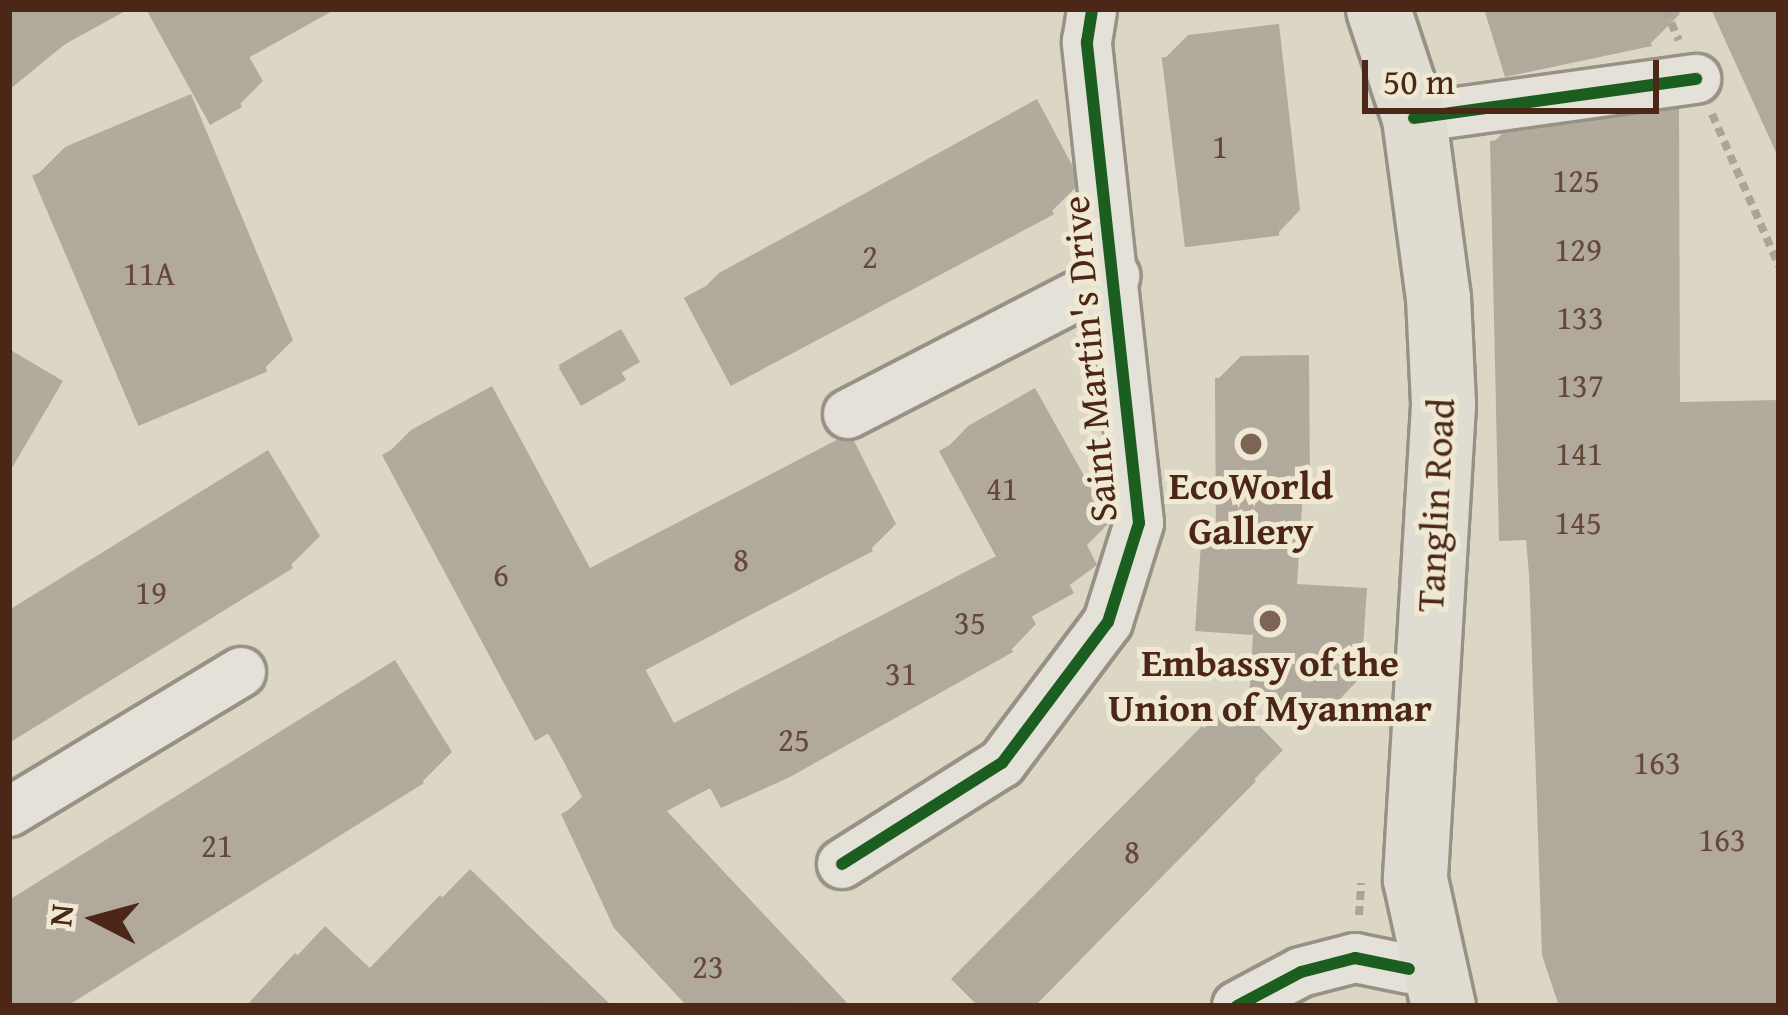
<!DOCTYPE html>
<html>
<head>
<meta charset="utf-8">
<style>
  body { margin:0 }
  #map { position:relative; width:1788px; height:1015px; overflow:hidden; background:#dcd6c4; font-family:"Gentium Book Plus",serif }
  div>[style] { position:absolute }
  .shadow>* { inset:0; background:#0003; transform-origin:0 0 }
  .building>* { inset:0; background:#b1a99c; transform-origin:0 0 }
  .path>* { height:8px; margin-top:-4px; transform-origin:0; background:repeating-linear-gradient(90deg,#aba49b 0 9px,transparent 0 15px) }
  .roads { filter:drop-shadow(3px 0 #999185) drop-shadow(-3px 0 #999185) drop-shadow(0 3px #999185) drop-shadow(0 -3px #999185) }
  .minor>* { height:48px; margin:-24px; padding:0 24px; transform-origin:24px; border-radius:24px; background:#e4e1d8 }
  .major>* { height:63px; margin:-31.5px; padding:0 31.5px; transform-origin:31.5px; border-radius:31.5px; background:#dfdcd2 }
  .cycleway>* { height:12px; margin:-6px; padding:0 6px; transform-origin:6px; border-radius:6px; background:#1b5e20 }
  .dots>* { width:33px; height:33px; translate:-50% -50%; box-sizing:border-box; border:6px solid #efe8d2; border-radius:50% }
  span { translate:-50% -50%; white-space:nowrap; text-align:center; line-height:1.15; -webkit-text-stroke:10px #efe8d2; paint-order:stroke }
  .number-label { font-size:33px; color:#654839 }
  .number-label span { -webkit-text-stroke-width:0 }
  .street-label { font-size:39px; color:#4c2718 }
  .poi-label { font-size:39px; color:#4c2718; font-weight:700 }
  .frame { position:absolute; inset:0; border:12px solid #4c2718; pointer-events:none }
  .north { position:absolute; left:36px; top:859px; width:120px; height:120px; -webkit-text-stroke:9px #efe8d2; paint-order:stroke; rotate:276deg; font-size:33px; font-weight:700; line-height:48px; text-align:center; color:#4c2718 }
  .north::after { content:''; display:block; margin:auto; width:42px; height:54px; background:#4c2718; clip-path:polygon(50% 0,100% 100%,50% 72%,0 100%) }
  .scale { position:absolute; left:1362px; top:60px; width:297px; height:54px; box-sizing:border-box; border:6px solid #4c2718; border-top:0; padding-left:15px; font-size:36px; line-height:42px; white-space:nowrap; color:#4c2718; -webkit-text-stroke:9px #efe8d2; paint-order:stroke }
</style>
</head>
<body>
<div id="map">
  <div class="shadow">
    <div style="clip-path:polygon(9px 9px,108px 9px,9px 90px)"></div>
    <div style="clip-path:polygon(149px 9px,329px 9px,248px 55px,263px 81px,240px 104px)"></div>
    <div style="clip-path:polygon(1487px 9px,1678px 9px,1680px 14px,1651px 43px,1507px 73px)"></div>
    <div style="clip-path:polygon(1279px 24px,1300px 210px,1277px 234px,1165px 58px,1188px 35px)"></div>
    <div style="clip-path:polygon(191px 94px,293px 340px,264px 369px,35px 177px,65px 147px)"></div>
    <div style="clip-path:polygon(1679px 98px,1680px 402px,1779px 400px,1779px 1006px,1565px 1006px,1493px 143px,1514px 121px)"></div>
    <div style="clip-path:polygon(1037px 99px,1081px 182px,1052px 211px,690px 302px,719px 273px)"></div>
    <div style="left:621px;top:329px;width:38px;height:72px;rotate:60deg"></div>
    <div style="clip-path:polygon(9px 349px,63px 381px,9px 473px)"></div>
    <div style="clip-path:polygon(1309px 355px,1310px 484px,1303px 492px,1297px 584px,1367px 588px,1361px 677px,1338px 701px,1256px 632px,1204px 544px,1219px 529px,1218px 379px,1241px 356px)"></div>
    <div style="clip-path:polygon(492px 386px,590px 568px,850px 433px,896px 524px,871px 549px,644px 667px,674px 723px,998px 555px,943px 452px,968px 426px,1035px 388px,1110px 522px,1087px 545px,1097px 565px,1030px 614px,1036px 624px,1011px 650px,665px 809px,850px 1006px,691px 1006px,564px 814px,584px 795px,385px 456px,411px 430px)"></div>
    <div style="clip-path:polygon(268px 450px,320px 536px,291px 565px,9px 739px,9px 610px)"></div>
    <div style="clip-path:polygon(395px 660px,452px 752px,423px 781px,61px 1006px,9px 1006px,9px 900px)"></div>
    <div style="clip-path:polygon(1233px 699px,1283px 750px,1033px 1006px,982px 1006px,955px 979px)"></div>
    <div style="clip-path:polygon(470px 869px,612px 1006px,250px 1006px,325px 926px,372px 970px)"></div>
  </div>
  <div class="building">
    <div style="clip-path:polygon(9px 9px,129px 9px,9px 75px)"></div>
    <div style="clip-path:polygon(146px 9px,336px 9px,223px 72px,242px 107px,210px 125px)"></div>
    <div style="clip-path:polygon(1484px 9px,1636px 9px,1652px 46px,1505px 77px)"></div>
    <div style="clip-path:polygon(1711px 9px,1779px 9px,1779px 159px)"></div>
    <div style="left:1256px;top:46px;width:191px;height:95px;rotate:83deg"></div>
    <div style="clip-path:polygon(1659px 118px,1660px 422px,1779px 419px,1779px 1006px,1559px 1006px,1542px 955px,1528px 540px,1499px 541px,1490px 141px)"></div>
    <div style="left:161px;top:121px;width:272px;height:140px;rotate:67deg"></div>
    <div style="left:1007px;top:126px;width:100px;height:366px;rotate:62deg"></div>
    <div style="left:604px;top:342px;width:44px;height:52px;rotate:60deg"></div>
    <div style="clip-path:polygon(1287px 377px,1288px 511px,1281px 511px,1275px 606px,1345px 610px,1339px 704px,1249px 698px,1253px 635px,1195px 631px,1201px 543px,1216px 544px,1215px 378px)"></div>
    <div style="clip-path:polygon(466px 409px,564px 592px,824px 456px,873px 551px,615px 686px,648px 746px,1000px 564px,939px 451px,1009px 411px,1086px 550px,1059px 565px,1074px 593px,1002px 633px,1013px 652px,790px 777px,721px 808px,710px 788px,635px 828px,801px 1006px,687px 1006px,614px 928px,561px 814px,584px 801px,549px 733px,535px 741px,382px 455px)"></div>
    <div style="clip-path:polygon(238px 477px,293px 568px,9px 743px,9px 618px)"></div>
    <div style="clip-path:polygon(365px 687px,424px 783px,67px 1006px,9px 1006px,9px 908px)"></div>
    <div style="clip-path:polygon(1202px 726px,1256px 781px,1035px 1006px,978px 1006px,951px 979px)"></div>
    <div style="clip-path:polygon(440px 895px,554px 1006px,246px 1006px,295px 953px,342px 997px)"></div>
  </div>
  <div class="path">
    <div style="left:1665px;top:9px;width:34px;rotate:66deg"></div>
    <div style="left:1712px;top:114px;width:166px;rotate:66.2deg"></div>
    <div style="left:1359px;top:915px;width:32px;rotate:-86deg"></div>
  </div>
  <div class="roads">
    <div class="minor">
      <div style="left:1414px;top:118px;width:285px;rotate:-7.9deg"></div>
      <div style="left:848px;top:414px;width:301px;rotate:-27.3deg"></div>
      <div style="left:9px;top:812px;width:271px;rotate:-31.1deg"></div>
      <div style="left:842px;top:864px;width:189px;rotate:-32.3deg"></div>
      <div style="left:1002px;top:763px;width:176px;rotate:-53.1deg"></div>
      <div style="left:1108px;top:622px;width:104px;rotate:-72.6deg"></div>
      <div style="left:1139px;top:523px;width:484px;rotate:-96.2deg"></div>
      <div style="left:1087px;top:42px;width:33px;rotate:-81deg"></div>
      <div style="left:1237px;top:1006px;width:72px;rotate:-28deg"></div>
      <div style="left:1301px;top:972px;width:56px;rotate:-14.5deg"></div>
      <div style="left:1355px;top:958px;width:55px;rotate:11.5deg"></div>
    </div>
    <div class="major">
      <div style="left:1378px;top:9px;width:115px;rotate:71.7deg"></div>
      <div style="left:1414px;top:118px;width:181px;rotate:82.4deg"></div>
      <div style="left:1438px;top:297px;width:108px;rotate:87.3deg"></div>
      <div style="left:1443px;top:405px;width:475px;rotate:93.4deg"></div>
      <div style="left:1415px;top:879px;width:130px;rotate:77.6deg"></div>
    </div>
  </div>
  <div class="cycleway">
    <div style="left:1414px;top:118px;width:285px;rotate:-7.9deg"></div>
    <div style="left:842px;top:864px;width:189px;rotate:-32.3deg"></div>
    <div style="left:1002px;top:763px;width:176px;rotate:-53.1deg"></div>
    <div style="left:1108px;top:622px;width:104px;rotate:-72.6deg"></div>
    <div style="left:1139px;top:523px;width:484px;rotate:-96.2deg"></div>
    <div style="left:1087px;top:42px;width:33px;rotate:-81deg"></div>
    <div style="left:1237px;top:1006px;width:72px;rotate:-28deg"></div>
    <div style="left:1301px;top:972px;width:56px;rotate:-14.5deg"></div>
    <div style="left:1355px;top:958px;width:55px;rotate:11.5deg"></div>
  </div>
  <div class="dots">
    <div style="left:1251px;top:444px;background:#7e6454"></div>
    <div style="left:1270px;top:621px;background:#7e6454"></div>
  </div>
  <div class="number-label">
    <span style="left:1220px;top:147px">1</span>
    <span style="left:1576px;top:181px">125</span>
    <span style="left:1578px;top:250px">129</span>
    <span style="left:870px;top:257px">2</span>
    <span style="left:149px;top:274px">11A</span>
    <span style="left:1580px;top:318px">133</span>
    <span style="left:1580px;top:386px">137</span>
    <span style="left:1579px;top:454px">141</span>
    <span style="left:1002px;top:489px">41</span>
    <span style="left:1578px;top:523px">145</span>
    <span style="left:741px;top:560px">8</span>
    <span style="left:501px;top:575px">6</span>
    <span style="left:151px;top:593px">19</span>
    <span style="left:970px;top:623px">35</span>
    <span style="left:901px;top:674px">31</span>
    <span style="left:794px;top:740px">25</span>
    <span style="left:1657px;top:763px">163</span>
    <span style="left:1722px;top:840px">163</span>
    <span style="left:217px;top:846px">21</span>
    <span style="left:1132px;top:852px">8</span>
    <span style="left:708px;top:967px">23</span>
  </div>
  <div class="street-label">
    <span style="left:1089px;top:359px;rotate:-95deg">Saint Martin's Drive</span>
    <span style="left:1435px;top:505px;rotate:-87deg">Tanglin Road</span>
  </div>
  <div class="poi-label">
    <span style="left:1251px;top:508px">EcoWorld<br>Gallery</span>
    <span style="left:1270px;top:685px">Embassy of the<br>Union of Myanmar</span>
  </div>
  <div class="frame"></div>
  <div class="north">N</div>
  <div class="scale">50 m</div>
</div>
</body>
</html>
